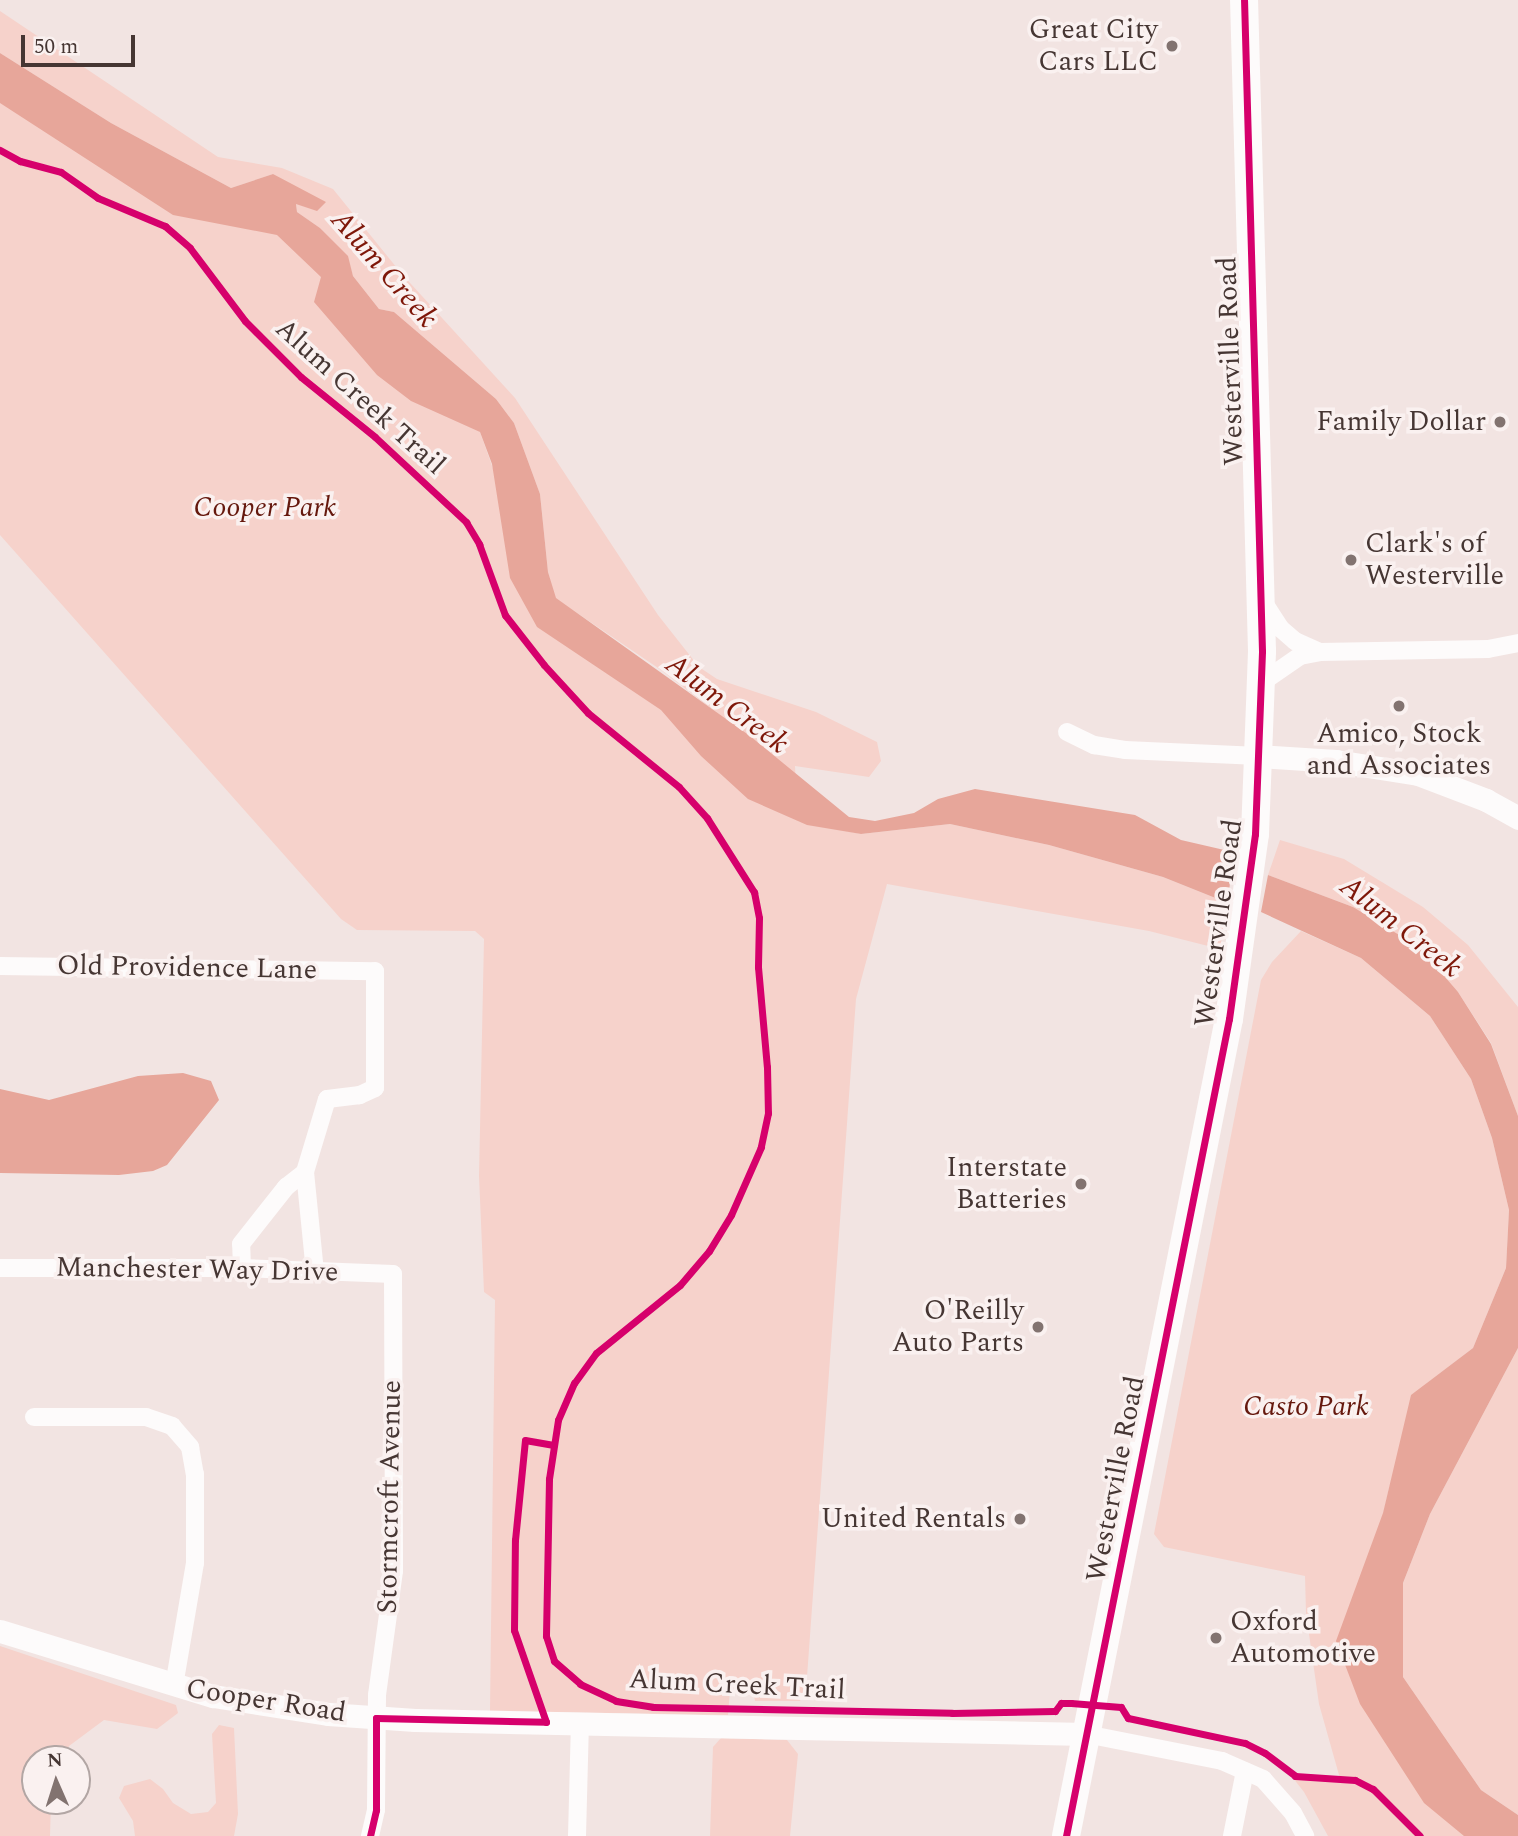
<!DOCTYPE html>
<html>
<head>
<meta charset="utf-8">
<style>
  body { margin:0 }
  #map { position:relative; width:1518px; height:1836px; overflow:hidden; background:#f2e4e2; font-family:Spectral,serif }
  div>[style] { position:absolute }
  .green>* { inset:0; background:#f6d2cb }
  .water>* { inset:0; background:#e7a69a }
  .minor>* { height:18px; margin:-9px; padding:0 9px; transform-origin:9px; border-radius:9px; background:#fdfbfb }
  .tertiary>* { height:23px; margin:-11.5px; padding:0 11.5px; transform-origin:11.5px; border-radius:11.5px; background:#fdfbfb }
  .primary>* { height:28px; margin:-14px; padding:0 14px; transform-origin:14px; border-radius:14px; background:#fdfbfb }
  .cycleway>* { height:7px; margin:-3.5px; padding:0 3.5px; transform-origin:3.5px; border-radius:3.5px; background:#d6006c }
  .dots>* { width:19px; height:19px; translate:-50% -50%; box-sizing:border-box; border:4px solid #faf1f0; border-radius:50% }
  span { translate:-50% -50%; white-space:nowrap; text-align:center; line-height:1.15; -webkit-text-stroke:7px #faf1f0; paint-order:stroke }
  .poi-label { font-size:28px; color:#463633 }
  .right { translate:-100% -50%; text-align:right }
  .left { translate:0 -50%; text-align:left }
  .street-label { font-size:28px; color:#463633 }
  .park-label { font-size:28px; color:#65180d; font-style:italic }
  .water-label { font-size:30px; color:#7e1709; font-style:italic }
  .north { position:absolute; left:21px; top:1745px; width:70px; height:70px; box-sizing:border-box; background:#faf1f0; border:2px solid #b2a6a4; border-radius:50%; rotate:357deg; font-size:19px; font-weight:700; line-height:28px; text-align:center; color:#463633 }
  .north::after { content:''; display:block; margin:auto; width:24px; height:32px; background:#827370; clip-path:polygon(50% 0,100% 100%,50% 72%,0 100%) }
  .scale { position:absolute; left:21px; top:35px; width:114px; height:32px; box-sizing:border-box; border:4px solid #463633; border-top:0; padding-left:9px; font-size:21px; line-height:24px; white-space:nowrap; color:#463633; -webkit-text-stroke:5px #faf1f0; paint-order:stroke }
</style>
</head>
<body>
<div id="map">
  <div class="green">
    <div style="clip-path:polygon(0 11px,218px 157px,282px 168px,333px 189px,401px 273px,515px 398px,658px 615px,699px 667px,717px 679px,816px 712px,877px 742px,881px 761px,869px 777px,795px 766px,798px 821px,861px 834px,950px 824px,1049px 845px,1163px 877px,1228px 903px,1220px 949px,1149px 931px,887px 884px,856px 999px,806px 1691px,800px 1701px,755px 1701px,753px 1691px,730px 1690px,728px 1715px,490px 1711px,495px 1300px,484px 1292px,479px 1176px,484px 939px,475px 931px,357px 930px,341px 919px,0 535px,0 73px,223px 188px,333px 273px,480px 432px,538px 595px,771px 754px,661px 670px,555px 598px,548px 572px,540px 494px,514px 423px,496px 399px,394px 312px,379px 309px,353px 276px,347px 256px,320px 228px,297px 212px,296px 204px,273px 174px,231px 188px,111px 123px,0 53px)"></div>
    <div style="clip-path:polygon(1280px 840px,1344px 859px,1423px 907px,1468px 945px,1518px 1007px,1518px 1116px,1491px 1043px,1458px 992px,1353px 907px,1268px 875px)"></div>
    <div style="clip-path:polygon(1301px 931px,1361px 958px,1430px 1016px,1471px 1079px,1492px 1138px,1509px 1210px,1506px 1268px,1473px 1348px,1427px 1383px,1389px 1488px,1354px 1646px,1518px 1836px,1328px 1836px,1304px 1792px,1289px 1773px,1341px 1782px,1319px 1704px,1306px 1613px,1305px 1576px,1164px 1547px,1154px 1534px,1261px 980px,1272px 962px)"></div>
    <div style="clip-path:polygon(1518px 1348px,1518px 1815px,1481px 1790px,1403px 1677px,1403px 1583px,1430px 1514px)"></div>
    <div style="clip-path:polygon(0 1646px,176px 1705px,178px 1713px,157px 1729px,104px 1720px,69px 1746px,64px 1759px,35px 1759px,35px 1801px,51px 1801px,50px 1836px,0 1836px)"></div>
    <div style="clip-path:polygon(219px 1725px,234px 1728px,238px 1814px,234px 1836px,135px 1836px,133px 1821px,119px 1798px,124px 1786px,150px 1779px,163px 1789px,173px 1803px,191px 1814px,208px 1812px,216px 1803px,212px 1734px)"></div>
    <div style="clip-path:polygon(721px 1738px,787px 1740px,798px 1754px,790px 1836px,710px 1836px,713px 1747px)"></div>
  </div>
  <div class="water">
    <div style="clip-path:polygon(0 53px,111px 123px,231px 188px,273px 174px,326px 202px,317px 211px,296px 204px,297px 212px,320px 228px,348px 256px,353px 276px,379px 309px,394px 312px,496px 399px,514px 423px,540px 494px,548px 572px,556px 598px,750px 736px,849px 817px,875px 821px,914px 813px,938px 799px,975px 789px,1135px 815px,1181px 840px,1233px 852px,1228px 903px,1163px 877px,1049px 845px,950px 824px,861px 834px,807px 825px,748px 799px,701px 756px,661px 710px,537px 627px,510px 578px,492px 464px,480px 432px,411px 401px,377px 375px,314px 302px,321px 277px,277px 235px,173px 215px,0 103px)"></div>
    <div style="clip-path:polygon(1268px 875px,1353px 907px,1419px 947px,1458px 992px,1491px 1044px,1518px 1116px,1518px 1348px,1430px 1514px,1403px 1583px,1403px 1677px,1481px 1790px,1518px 1815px,1518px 1836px,1464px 1836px,1424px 1803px,1360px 1704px,1336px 1641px,1383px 1513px,1411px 1395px,1473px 1348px,1506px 1268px,1509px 1210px,1492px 1138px,1471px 1079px,1430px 1016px,1361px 958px,1261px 912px)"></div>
    <div style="clip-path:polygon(183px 1073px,211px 1081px,219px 1100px,167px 1165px,153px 1171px,119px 1175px,0 1173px,0 1089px,49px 1100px,138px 1076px)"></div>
  </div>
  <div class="minor">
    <div style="left:1264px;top:603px;width:30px;rotate:57deg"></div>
    <div style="left:1280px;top:628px;width:20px;rotate:41deg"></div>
    <div style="left:1295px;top:641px;width:27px;rotate:24deg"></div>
    <div style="left:1261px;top:683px;width:47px;rotate:-34.7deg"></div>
    <div style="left:1300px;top:656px;width:20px;rotate:-11deg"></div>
    <div style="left:1320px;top:652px;width:168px;rotate:-1deg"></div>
    <div style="left:1488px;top:649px;width:31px;rotate:-11deg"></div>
    <div style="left:1067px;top:732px;width:30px;rotate:26deg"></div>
    <div style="left:1094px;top:745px;width:31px;rotate:9deg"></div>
    <div style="left:1125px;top:750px;width:134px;rotate:2.6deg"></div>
    <div style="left:0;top:966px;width:375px;rotate:0.8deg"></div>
    <div style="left:375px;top:971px;width:117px;rotate:90deg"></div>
    <div style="left:375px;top:1088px;width:17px;rotate:155deg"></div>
    <div style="left:360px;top:1095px;width:33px;rotate:173deg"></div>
    <div style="left:327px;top:1099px;width:76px;rotate:106.8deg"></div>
    <div style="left:305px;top:1172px;width:100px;rotate:84.3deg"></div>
    <div style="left:0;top:1268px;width:242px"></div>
    <div style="left:242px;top:1268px;width:151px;rotate:2.3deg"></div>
    <div style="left:393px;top:1274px;width:297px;rotate:89.8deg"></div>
    <div style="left:394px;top:1571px;width:125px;rotate:97.8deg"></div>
    <div style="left:377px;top:1695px;width:115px;rotate:90.5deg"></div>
    <div style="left:376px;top:1810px;width:27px;rotate:103deg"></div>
    <div style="left:242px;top:1268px;width:24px;rotate:-92deg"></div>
    <div style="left:241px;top:1244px;width:73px;rotate:-51.7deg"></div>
    <div style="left:286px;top:1187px;width:24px;rotate:-38deg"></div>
    <div style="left:34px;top:1417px;width:112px"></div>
    <div style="left:146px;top:1417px;width:28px;rotate:19deg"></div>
    <div style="left:172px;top:1426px;width:28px;rotate:49deg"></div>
    <div style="left:190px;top:1447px;width:27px;rotate:80deg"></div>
    <div style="left:195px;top:1474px;width:89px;rotate:90deg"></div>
    <div style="left:195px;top:1563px;width:125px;rotate:99.7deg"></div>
    <div style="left:1086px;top:1734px;width:139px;rotate:11.2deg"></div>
    <div style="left:1222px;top:1761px;width:45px;rotate:23.7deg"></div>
    <div style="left:1263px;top:1779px;width:45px;rotate:48.6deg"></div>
    <div style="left:1293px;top:1813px;width:26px;rotate:62deg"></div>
    <div style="left:577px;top:1836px;width:112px;rotate:-88.5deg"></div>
    <div style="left:1232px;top:1836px;width:66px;rotate:-78.7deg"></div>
  </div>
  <div class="tertiary">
    <div style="left:1259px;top:756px;width:77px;rotate:3.7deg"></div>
    <div style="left:1336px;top:761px;width:83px;rotate:9deg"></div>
    <div style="left:1418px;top:774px;width:73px;rotate:20.9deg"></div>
    <div style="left:1486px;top:800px;width:37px;rotate:29deg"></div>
    <div style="left:0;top:1631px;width:223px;rotate:17deg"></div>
    <div style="left:213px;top:1696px;width:116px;rotate:8.9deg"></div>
    <div style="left:328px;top:1714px;width:87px;rotate:3.9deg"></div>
    <div style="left:415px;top:1720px;width:671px;rotate:1.2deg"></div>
  </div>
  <div class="primary">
    <div style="left:1066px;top:1836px;width:833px;rotate:-78.72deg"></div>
    <div style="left:1229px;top:1019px;width:187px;rotate:-82deg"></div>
    <div style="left:1255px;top:834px;width:183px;rotate:-87.8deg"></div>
    <div style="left:1262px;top:651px;width:651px;rotate:-91.58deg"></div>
  </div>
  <div class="cycleway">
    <div style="left:0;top:150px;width:23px;rotate:29deg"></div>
    <div style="left:20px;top:161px;width:42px;rotate:15deg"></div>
    <div style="left:61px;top:172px;width:45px;rotate:35.1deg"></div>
    <div style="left:98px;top:198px;width:73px;rotate:22.7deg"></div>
    <div style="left:165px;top:226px;width:33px;rotate:41deg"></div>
    <div style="left:190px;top:248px;width:91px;rotate:53deg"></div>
    <div style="left:245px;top:321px;width:79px;rotate:45deg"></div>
    <div style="left:301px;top:377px;width:95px;rotate:39deg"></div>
    <div style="left:375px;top:437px;width:125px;rotate:43deg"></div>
    <div style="left:466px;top:522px;width:26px;rotate:59deg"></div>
    <div style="left:479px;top:544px;width:76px;rotate:69.9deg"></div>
    <div style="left:505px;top:615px;width:63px;rotate:52deg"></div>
    <div style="left:544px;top:665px;width:65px;rotate:47.5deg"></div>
    <div style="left:588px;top:713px;width:117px;rotate:39.1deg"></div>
    <div style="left:679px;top:787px;width:42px;rotate:47.9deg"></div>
    <div style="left:707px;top:818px;width:88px;rotate:57.6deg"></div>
    <div style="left:754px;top:892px;width:26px;rotate:79deg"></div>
    <div style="left:759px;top:918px;width:49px;rotate:91.2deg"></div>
    <div style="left:758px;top:967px;width:100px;rotate:84.9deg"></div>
    <div style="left:767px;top:1067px;width:46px;rotate:88.8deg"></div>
    <div style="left:768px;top:1113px;width:35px;rotate:102deg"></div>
    <div style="left:761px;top:1147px;width:74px;rotate:113.8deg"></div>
    <div style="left:731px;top:1215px;width:42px;rotate:121.4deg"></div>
    <div style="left:709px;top:1251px;width:45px;rotate:130.5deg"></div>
    <div style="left:680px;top:1285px;width:108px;rotate:141deg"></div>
    <div style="left:596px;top:1353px;width:37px;rotate:126deg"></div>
    <div style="left:574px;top:1383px;width:40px;rotate:113.4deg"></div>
    <div style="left:558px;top:1420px;width:60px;rotate:98.7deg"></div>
    <div style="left:549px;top:1479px;width:157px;rotate:91.1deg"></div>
    <div style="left:546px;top:1636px;width:26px;rotate:72deg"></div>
    <div style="left:554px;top:1661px;width:35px;rotate:41deg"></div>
    <div style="left:580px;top:1684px;width:40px;rotate:25deg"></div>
    <div style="left:616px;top:1701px;width:37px;rotate:9deg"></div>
    <div style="left:653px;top:1707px;width:299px;rotate:1.1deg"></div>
    <div style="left:952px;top:1713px;width:103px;rotate:-1.1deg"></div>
    <div style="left:1055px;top:1711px;width:10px;rotate:-53deg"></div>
    <div style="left:1061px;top:1703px;width:10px"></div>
    <div style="left:1071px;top:1703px;width:50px;rotate:4.6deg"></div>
    <div style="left:1121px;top:1707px;width:13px;rotate:58deg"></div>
    <div style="left:1128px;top:1718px;width:120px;rotate:12.1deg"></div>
    <div style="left:1245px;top:1743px;width:22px;rotate:27deg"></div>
    <div style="left:1265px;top:1753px;width:38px;rotate:37deg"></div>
    <div style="left:1295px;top:1776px;width:60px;rotate:3.8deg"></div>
    <div style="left:1355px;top:1780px;width:20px;rotate:27deg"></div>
    <div style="left:1373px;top:1789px;width:66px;rotate:45deg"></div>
    <div style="left:370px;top:1836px;width:27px;rotate:-77deg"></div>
    <div style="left:376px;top:1810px;width:92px;rotate:-90deg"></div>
    <div style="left:376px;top:1718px;width:170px;rotate:1.3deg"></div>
    <div style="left:546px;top:1722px;width:97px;rotate:-109.2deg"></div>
    <div style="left:514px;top:1630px;width:90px;rotate:-89.4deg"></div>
    <div style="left:515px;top:1540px;width:100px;rotate:-84.3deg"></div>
    <div style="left:525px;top:1440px;width:29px;rotate:10deg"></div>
    <div style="left:1066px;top:1836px;width:833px;rotate:-78.72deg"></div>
    <div style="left:1229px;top:1019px;width:187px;rotate:-82deg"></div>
    <div style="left:1255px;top:834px;width:183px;rotate:-87.8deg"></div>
    <div style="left:1262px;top:651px;width:651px;rotate:-91.58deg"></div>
  </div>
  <div class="dots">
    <div style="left:1172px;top:46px;background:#827370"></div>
    <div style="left:1500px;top:422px;background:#827370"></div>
    <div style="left:1351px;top:560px;background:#827370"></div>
    <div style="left:1399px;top:706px;background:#827370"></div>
    <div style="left:1081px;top:1184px;background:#827370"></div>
    <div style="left:1038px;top:1327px;background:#827370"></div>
    <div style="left:1020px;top:1519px;background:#827370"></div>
    <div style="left:1216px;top:1638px;background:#827370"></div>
  </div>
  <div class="poi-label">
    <span class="right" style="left:1158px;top:46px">Great City<br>Cars LLC</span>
    <span class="right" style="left:1486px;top:422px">Family Dollar</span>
    <span class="left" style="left:1365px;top:560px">Clark's of<br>Westerville</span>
    <span style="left:1399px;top:750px">Amico, Stock<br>and Associates</span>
    <span class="right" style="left:1067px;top:1184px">Interstate<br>Batteries</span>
    <span class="right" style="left:1024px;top:1327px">O'Reilly<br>Auto Parts</span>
    <span class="right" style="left:1006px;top:1519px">United Rentals</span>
    <span class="left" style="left:1230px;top:1638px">Oxford<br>Automotive</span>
  </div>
  <div class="street-label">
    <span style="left:1231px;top:361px;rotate:-92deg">Westerville Road</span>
    <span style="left:360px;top:397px;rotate:42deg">Alum Creek Trail</span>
    <span style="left:1219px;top:923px;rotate:-82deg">Westerville Road</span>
    <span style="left:187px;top:968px;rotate:1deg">Old Providence Lane</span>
    <span style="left:197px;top:1270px;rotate:1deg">Manchester Way Drive</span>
    <span style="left:1116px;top:1479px;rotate:-79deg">Westerville Road</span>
    <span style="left:390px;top:1497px;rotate:-89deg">Stormcroft Avenue</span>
    <span style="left:737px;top:1685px;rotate:3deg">Alum Creek Trail</span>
    <span style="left:266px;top:1701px;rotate:9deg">Cooper Road</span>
  </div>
  <div class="park-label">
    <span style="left:265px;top:508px">Cooper Park</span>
    <span style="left:1306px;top:1407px">Casto Park</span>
  </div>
  <div class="water-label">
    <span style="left:384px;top:269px;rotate:49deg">Alum Creek</span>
    <span style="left:727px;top:704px;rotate:37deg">Alum Creek</span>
    <span style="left:1401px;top:927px;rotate:38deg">Alum Creek</span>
  </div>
  <div class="north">N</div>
  <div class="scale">50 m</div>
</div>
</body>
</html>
